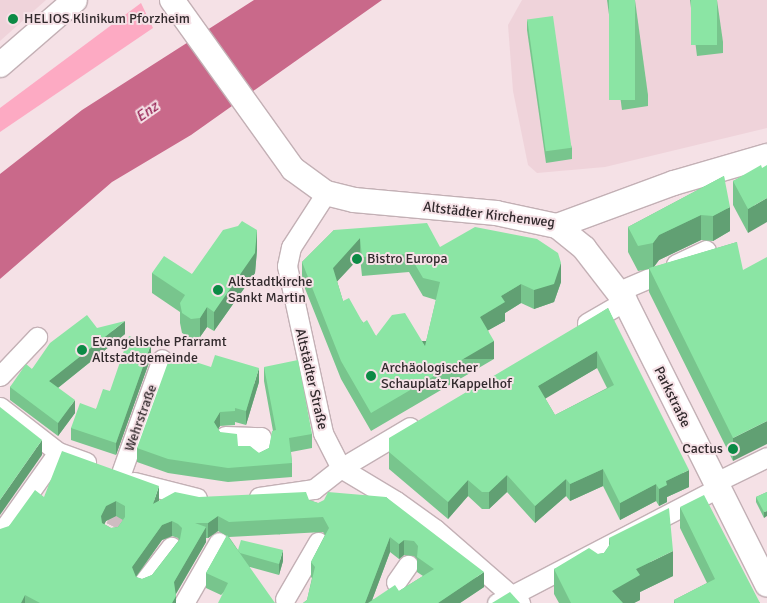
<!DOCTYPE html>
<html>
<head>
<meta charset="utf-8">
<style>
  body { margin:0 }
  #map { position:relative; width:767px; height:603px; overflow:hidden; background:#f5e1e6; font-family:Signika,sans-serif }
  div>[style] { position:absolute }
  .built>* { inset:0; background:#efd3da }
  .green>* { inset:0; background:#fdaac3 }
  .water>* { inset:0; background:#c9698a }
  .minor-tunnel>* { height:19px; margin-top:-9.5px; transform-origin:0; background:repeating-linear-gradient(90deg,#cebcc1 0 19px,transparent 0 28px) }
  .roads { filter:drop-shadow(1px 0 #c3b0b5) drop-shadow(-1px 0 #c3b0b5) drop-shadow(0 1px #c3b0b5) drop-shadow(0 -1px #c3b0b5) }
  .minor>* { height:19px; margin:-9.5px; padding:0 9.5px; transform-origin:9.5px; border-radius:9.5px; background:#fff }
  .major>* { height:24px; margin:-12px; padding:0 12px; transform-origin:12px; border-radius:12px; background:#fff }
  .wall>* { inset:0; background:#78c58d }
  .shaded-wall>* { inset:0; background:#61a073; transform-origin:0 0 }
  .building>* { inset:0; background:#8be5a4; transform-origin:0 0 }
  .dots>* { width:14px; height:14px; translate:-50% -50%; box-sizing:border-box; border:2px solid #f5e1e6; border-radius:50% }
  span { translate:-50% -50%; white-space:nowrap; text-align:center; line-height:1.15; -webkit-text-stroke:4px #f5e1e6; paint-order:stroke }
  .poi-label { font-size:14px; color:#322a2d }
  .left { translate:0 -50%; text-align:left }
  .right { translate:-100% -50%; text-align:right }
  .street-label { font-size:14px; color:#322a2d }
  .water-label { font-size:15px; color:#952053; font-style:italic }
</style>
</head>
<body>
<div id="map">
  <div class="built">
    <div style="clip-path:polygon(0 0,46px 0,0 41px)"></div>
    <div style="clip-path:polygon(522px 0,767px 0,767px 128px,605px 167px,537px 173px,528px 165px,513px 91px,508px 25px)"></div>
  </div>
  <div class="green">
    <div style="clip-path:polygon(141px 3px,153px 28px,0 132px,0 108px)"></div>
  </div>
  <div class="water">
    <div style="clip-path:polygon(254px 0,382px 0,191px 135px,112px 182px,0 279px,0 174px,82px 110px)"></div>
  </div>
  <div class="minor-tunnel">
    <div style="left:115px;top:527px;width:34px;rotate:-64deg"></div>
  </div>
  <div class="roads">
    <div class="minor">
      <div style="left:326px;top:193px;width:64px;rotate:122.9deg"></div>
      <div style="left:291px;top:247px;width:19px;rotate:102deg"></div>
      <div style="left:287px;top:266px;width:171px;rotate:77.8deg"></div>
      <div style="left:323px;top:433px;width:39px;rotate:63deg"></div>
      <div style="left:341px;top:468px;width:64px;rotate:31deg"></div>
      <div style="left:396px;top:501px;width:48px;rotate:35.7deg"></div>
      <div style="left:435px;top:529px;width:113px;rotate:41deg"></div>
      <div style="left:676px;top:264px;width:33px;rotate:-25deg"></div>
      <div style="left:619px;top:291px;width:33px;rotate:-23deg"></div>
      <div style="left:587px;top:323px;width:44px;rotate:-30.1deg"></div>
      <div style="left:0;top:376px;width:54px;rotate:-46.5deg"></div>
      <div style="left:0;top:407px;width:73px;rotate:37.8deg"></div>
      <div style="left:58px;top:452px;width:30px;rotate:20deg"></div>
      <div style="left:225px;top:436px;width:36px;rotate:2deg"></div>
      <div style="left:261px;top:437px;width:19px;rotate:93deg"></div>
      <div style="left:120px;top:476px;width:124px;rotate:-70.3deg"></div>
      <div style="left:134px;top:482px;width:65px;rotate:14.3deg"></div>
      <div style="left:714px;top:483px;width:59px;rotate:-26.1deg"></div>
      <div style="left:259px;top:497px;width:56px;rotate:-8.3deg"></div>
      <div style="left:314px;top:489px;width:34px;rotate:-38deg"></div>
      <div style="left:341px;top:468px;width:80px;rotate:-30.7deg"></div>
      <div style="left:0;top:534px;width:100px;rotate:-54.7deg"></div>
      <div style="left:396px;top:582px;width:21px;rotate:-55deg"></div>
      <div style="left:143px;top:583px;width:46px;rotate:-52.1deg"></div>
      <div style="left:285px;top:599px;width:66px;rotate:-59.9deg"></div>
      <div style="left:184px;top:603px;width:70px;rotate:-60.2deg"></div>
      <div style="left:497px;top:603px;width:247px;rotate:-27.5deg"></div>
    </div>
    <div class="major">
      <div style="left:172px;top:0;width:208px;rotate:54.4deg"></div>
      <div style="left:293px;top:169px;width:41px;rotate:36deg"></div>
      <div style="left:326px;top:193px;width:29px;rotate:14deg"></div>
      <div style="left:354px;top:200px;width:143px;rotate:5.2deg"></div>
      <div style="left:496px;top:213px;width:62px;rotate:12deg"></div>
      <div style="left:557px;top:226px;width:125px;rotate:-20.2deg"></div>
      <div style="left:674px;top:183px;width:97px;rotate:-16.2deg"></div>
      <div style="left:0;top:65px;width:99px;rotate:-40.9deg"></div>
      <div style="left:557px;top:226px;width:35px;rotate:39deg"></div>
      <div style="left:584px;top:248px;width:67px;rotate:52.3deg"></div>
      <div style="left:625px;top:301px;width:317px;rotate:63.4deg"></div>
    </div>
  </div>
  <div class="wall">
    <div style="clip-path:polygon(607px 0,635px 0,648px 95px,648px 106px,622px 110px)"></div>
    <div style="clip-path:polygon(690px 0,717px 0,723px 42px,723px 53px,697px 56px)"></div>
    <div style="clip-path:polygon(527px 19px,572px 148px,572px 159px,546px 163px,527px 30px)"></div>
    <div style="clip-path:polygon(762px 168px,748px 233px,733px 205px,733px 181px)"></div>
    <div style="clip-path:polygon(724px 176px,730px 231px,713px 241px,701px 240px,659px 260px,654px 267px,737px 242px,733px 461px,649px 292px,649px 269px,638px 271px,628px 252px,628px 227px)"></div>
    <div style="clip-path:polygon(evenodd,334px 230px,561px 282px,554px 302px,534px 309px,521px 303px,505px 313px,505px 321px,488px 330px,494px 359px,371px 431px,341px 379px,302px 281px,302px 262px,334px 230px,360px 257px,362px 276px,409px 272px,423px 296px,436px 300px,425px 346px,376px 336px,343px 301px,337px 281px,360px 257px)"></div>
    <div style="clip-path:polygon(257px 250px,255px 273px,214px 331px,207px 327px,200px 337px,191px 338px,182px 333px,180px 323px,180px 312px,152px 293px,152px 273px,192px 274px)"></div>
    <div style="clip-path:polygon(evenodd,608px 308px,689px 487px,667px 497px,667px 502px,659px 506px,656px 501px,620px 520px,603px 486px,570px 501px,566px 496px,535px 523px,507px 492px,489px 509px,482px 509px,468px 496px,448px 519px,389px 469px,389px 452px,608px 308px,597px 368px,607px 388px,555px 415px,545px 398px,597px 368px)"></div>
    <div style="clip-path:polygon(97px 328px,125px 334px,58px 388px,75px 413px,58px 436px,10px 400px,10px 387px,32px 369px)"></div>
    <div style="clip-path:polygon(151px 357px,116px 455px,71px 440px,71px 428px,96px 409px,110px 391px)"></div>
    <div style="clip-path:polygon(264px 367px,312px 434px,312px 448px,291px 452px,292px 463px,292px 477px,228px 482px,168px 473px,137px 462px,137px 448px,259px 382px,246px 425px,235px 422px,235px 425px,220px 426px,218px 429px,220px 432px,238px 446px,259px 453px,269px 448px,273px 431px,264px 381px)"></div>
    <div style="clip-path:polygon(767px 492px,764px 518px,756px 502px,756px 497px)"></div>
    <div style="clip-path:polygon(evenodd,44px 497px,159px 501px,199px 497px,309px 500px,318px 503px,386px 497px,484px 587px,460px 603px,303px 603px,307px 600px,312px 578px,311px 577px,311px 562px,325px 535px,323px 532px,229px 537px,238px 550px,283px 561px,279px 575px,250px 567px,221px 595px,206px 588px,206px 573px,227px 536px,218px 531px,208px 538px,206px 538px,206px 542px,176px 594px,176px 603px,0 603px,9px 526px,44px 497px,116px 516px,123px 520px,118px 527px,111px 528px,104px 524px,106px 521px,116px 516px,44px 497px,172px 536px,178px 538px,179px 540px,152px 575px,142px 579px,136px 577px,162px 540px,172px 536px,44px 497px,390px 552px,399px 559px,404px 555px,414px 556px,417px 559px,417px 572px,423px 576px,399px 591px,372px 600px,390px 552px)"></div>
    <div style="clip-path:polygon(680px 507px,760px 603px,674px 603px,674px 600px,707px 583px,680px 528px)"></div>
    <div style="clip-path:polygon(609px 538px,673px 576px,640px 592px,640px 600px,634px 603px,559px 603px,554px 594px,554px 569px,598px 554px,604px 553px,609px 546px)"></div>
  </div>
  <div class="shaded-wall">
    <div style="clip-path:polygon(767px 198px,767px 222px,748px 233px,748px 209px)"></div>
    <div style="clip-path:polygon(730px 207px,730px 231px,713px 241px,713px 216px)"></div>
    <div style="clip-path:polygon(701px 215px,701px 240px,659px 260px,653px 268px,653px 243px,659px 235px)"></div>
    <div style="clip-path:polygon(257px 230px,257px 250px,255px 273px,214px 331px,214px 312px)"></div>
    <div style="clip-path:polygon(360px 238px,360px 257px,333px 286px,333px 268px)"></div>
    <div style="clip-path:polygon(561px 263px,561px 282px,554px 302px,534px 309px,534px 290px)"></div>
    <div style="clip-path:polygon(521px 284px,521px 303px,505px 313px,505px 321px,480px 335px,480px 317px,501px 296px)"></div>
    <div style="clip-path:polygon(207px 307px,207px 327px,200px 337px,200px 318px)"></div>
    <div style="clip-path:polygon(125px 321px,125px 334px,49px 395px,49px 381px)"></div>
    <div style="left:494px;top:341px;width:18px;height:143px;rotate:90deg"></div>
    <div style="clip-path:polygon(151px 344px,151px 357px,116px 455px,116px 443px)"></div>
    <div style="clip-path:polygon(597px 351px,597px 368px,538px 403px,538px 386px)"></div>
    <div style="clip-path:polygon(259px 368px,259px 382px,246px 425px,246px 411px)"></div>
    <div style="clip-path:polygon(75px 400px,75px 413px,58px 436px,58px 423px)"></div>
    <div style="clip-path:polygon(220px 412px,220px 426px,214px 436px,214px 422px)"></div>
    <div style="clip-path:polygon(767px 421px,767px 444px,733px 461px,733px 438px)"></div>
    <div style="clip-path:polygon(42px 440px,42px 455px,0 515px,0 500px)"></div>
    <div style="clip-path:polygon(603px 469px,603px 486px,570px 501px,570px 484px)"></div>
    <div style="clip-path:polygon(689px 470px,689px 487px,667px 497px,667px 502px,659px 506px,659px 489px,666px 481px)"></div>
    <div style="clip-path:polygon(507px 475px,507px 492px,489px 509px,489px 492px)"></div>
    <div style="clip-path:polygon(566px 479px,566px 496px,535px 523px,535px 506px)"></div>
    <div style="clip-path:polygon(468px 480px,468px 496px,448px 519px,448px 502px)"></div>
    <div style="clip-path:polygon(656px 484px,656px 501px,620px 520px,620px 503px)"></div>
    <div style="clip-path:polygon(159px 486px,159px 501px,153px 504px)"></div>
    <div style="clip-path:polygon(116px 501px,116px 516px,106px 521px,101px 531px,101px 516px,106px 506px)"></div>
    <div style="clip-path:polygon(767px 511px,767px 516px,764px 518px,764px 512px)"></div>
    <div style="clip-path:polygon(218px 516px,218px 531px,208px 538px,208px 523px)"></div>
    <div style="clip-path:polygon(172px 521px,172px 536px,162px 540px,132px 582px,132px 567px,162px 525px)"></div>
    <div style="clip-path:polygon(206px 527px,206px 542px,174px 597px,174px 582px)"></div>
    <div style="clip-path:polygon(390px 537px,390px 552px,371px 603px,365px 603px)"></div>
    <div style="clip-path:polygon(404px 540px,404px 555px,399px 559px,399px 544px)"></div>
    <div style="clip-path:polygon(283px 550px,283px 561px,279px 575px,279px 564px)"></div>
    <div style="clip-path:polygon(673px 551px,673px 576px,640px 592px,640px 600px,634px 603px,612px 603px,612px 591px,636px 569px)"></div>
    <div style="clip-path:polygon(484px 572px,484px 587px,460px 603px,438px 603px)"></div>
    <div style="clip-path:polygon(25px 595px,25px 603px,21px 603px)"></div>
    <div style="clip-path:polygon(176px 596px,176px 603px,172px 603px)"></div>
  </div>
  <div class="building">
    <div style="left:609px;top:0;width:26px;height:100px"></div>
    <div style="left:691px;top:0;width:26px;height:45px"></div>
    <div style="left:553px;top:16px;width:133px;height:26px;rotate:82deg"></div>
    <div style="clip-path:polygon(761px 165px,762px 168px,767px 165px,767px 198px,748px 209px,733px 181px)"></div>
    <div style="clip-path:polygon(724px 176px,730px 207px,713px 216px,701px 215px,659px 235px,653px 243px,638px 246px,628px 227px)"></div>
    <div style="clip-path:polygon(242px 221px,257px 230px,255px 253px,214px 312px,207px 307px,200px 318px,191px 319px,182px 313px,180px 303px,185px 295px,152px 273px,164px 256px,192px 274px,223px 230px,238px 226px)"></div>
    <div style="clip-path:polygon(evenodd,427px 223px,440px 247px,475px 227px,537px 239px,558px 253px,561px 263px,554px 284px,534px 290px,521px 284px,501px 296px,505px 302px,480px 317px,494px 341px,371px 413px,341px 361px,302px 262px,334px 230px,427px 223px,360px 238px,362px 257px,409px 254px,423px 278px,440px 282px,425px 346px,405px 313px,392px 315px,376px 336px,367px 320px,363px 323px,349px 298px,343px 301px,333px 268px,360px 238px)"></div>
    <div style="clip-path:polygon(737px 242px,743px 270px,767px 257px,767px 421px,733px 438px,649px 268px)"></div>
    <div style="clip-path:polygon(evenodd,608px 308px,689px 470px,666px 481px,667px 485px,659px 489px,656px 484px,620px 503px,603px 469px,570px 484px,566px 479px,535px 506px,507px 475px,489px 492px,482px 492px,468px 480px,448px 502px,389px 452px,389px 438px,608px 308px,597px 351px,614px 385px,555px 415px,538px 386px,597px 351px)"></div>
    <div style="clip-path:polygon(87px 315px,97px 328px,125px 321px,49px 381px,75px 400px,58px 423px,10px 387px,26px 364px,32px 369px,50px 343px)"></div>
    <div style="clip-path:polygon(129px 336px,151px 344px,116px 443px,71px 428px,80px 403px,96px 409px,103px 389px,110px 391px)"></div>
    <div style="clip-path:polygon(171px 354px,211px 367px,215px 355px,259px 368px,246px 411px,235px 408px,235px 411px,220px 412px,214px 422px,220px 432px,237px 434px,238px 446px,250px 446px,259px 453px,269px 448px,272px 431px,276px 430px,264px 367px,298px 360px,312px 434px,289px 438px,292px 463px,228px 468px,168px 459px,137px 448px)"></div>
    <div style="clip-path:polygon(0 407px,42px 440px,0 500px)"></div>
    <div style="clip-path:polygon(evenodd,62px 451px,159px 486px,153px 504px,175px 492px,199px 497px,306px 492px,309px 500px,318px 503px,324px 500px,328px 492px,386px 497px,484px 572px,438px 603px,368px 603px,395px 585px,399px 591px,434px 569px,417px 557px,418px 546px,414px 541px,404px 540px,399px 544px,390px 537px,365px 603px,303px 603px,307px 600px,315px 567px,311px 562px,329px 528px,323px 517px,229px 522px,218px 516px,208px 523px,195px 523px,206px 527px,174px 582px,176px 596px,172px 603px,40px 603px,25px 595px,21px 603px,0 603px,0 529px,9px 526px,35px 490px,44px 497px,62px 451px,116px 501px,125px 506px,125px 517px,118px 527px,111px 528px,102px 523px,101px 516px,106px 506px,116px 501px,62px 451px,172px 521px,178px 524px,182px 528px,180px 539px,152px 575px,142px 579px,136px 577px,132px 567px,162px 525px,172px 521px)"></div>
    <div style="clip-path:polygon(767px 492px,767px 511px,764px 512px,756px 497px)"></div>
    <div style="clip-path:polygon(704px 495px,760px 603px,675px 603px,674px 600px,715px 579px,680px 507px)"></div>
    <div style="clip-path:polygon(669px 508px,673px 551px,636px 569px,640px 575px,612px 591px,623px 603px,571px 603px,554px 569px,589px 548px,598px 554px,604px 553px,610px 544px,609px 538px)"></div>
    <div style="clip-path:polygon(227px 535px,275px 603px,218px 603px,228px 583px,206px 573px)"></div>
    <div style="clip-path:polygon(241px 540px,283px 550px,279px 564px,240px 553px,238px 550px)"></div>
    <div style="clip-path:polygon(510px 592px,520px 603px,492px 603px)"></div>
  </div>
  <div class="dots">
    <div style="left:13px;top:19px;background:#0c8a45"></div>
    <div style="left:357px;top:259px;background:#0c8a45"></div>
    <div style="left:218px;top:290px;background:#0c8a45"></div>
    <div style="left:82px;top:350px;background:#0c8a45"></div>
    <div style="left:371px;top:376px;background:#0c8a45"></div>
    <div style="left:733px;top:449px;background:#0c8a45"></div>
  </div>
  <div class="poi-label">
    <span class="left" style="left:24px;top:19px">HELIOS Klinikum Pforzheim</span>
    <span class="left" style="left:367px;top:259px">Bistro Europa</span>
    <span class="left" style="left:228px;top:290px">Altstadtkirche<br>Sankt Martin</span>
    <span class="left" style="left:92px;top:350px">Evangelische Pfarramt<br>Altstadtgemeinde</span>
    <span class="left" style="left:381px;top:376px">Archäologischer<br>Schauplatz Kappelhof</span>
    <span class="right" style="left:723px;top:449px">Cactus</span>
  </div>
  <div class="street-label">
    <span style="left:489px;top:215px;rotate:7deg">Altstädter Kirchenweg</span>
    <span style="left:311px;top:379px;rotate:77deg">Altstädter Straße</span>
    <span style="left:672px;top:397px;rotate:64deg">Parkstraße</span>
    <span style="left:141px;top:418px;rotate:-70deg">Wehrstraße</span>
  </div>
  <div class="water-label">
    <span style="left:147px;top:112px;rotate:-35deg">Enz</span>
  </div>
</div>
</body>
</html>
